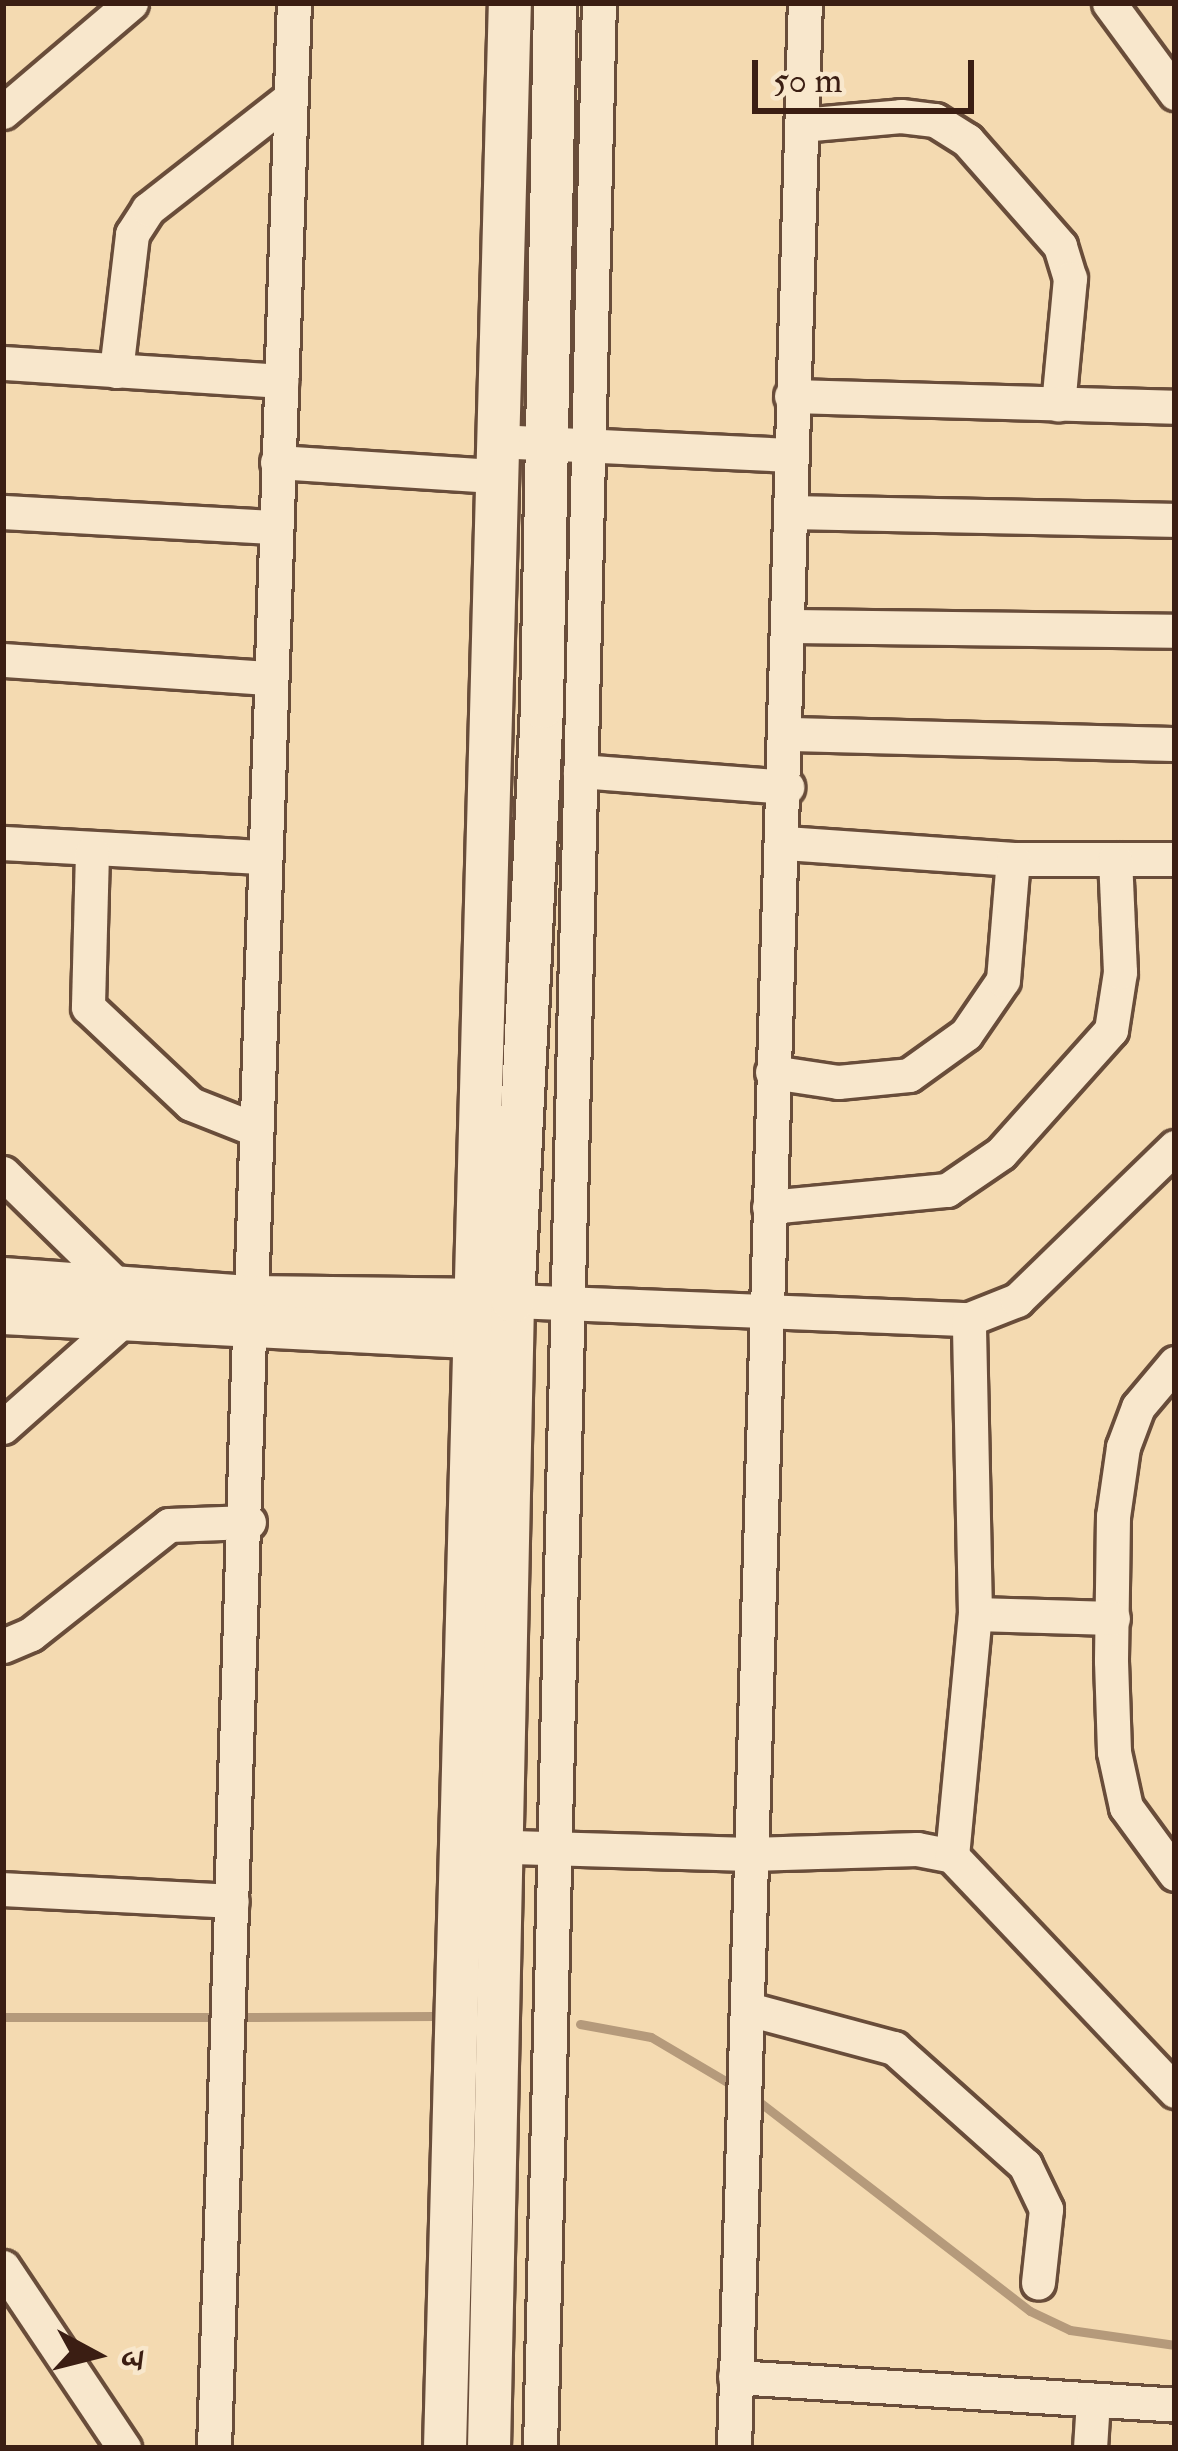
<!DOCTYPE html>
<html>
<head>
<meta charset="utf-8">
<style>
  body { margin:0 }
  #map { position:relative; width:1178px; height:2451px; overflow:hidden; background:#f4dab1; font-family:"IM FELL Double Pica","Noto Serif Devanagari",serif }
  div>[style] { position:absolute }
  .stream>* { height:9px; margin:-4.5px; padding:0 4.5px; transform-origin:4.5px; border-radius:4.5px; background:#b59a7b }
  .roads { filter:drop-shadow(3px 0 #694d3a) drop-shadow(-3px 0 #694d3a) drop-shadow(0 3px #694d3a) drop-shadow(0 -3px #694d3a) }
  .minor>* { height:33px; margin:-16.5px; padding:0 16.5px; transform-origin:16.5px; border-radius:16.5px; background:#f8e7cc }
  .tertiary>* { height:42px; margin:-21px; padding:0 21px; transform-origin:21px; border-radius:21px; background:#f8e7cc }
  span { translate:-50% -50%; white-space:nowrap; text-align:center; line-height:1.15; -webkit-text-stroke:10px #f8e7cc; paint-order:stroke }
  .frame { position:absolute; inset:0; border:6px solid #3b1e13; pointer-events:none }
  .north { position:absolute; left:36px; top:2295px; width:120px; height:120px; -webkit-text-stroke:9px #f8e7cc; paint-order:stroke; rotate:97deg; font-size:33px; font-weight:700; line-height:48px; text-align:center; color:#3b1e13 }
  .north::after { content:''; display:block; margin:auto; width:42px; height:54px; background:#3b1e13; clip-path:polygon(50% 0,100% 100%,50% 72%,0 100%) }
  .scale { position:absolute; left:752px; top:60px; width:222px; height:54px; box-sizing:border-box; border:6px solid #3b1e13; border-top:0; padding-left:15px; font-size:36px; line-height:42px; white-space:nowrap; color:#3b1e13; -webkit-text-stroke:9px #f8e7cc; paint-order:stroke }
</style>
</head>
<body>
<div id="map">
  <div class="stream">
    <div style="left:3px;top:2017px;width:217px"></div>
    <div style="left:236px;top:2017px;width:199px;rotate:-0.3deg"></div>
    <div style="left:580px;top:2024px;width:72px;rotate:10.4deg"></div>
    <div style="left:651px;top:2037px;width:102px;rotate:30.6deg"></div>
    <div style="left:753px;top:2097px;width:350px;rotate:37.7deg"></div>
    <div style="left:1030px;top:2311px;width:44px;rotate:25.4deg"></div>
    <div style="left:1070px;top:2330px;width:106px;rotate:8.1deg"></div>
  </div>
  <div class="roads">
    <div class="minor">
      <div style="left:1109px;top:3px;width:112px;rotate:53.7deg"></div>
      <div style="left:3px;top:112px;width:168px;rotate:-40.4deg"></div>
      <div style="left:801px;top:125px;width:100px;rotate:-5.1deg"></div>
      <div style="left:901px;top:116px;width:34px;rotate:7deg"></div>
      <div style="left:935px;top:120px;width:38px;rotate:32deg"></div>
      <div style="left:967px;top:140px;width:141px;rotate:48.7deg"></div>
      <div style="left:1060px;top:246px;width:34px;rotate:73deg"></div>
      <div style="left:1070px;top:278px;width:127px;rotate:95.4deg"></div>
      <div style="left:3px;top:363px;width:279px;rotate:3.7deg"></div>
      <div style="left:116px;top:371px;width:138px;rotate:-83.3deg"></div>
      <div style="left:132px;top:234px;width:30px;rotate:-57deg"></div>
      <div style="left:148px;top:209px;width:180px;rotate:-38deg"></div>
      <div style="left:791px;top:396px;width:384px;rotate:1.6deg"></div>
      <div style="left:495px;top:441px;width:296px;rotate:2.7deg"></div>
      <div style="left:277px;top:462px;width:217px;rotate:3.7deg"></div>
      <div style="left:3px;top:512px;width:271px;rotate:3.2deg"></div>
      <div style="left:794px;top:512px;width:381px;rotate:1.2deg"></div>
      <div style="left:789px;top:626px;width:386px;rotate:0.7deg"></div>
      <div style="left:3px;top:660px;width:267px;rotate:3.9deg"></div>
      <div style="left:789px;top:734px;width:386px;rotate:1.5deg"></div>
      <div style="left:580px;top:771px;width:208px;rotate:4.4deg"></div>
      <div style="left:3px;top:843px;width:260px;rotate:3.1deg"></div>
      <div style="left:785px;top:843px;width:229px;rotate:4deg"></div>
      <div style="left:1013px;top:859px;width:162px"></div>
      <div style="left:92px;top:852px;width:155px;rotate:91.5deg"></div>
      <div style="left:88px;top:1007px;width:141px;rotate:43.3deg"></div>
      <div style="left:191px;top:1104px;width:68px;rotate:21.6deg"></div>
      <div style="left:772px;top:1072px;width:67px;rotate:8.6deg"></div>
      <div style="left:838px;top:1082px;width:71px;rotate:-5.6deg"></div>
      <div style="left:909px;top:1075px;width:70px;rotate:-35.7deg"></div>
      <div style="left:966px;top:1034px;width:65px;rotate:-55.6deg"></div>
      <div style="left:1003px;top:980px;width:121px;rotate:-85.3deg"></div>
      <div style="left:3px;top:1173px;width:167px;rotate:44.5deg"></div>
      <div style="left:769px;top:1207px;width:179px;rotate:-5.5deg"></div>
      <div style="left:947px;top:1190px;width:65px;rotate:-34.4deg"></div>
      <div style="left:1001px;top:1153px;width:165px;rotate:-48.2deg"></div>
      <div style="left:1111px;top:1030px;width:59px;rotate:-81.2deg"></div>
      <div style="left:1120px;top:972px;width:113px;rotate:-92.5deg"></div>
      <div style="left:251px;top:1297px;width:1295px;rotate:-88.1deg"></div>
      <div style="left:513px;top:1301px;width:456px;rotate:2.3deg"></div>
      <div style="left:969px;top:1319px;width:52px;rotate:-21.6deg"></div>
      <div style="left:1017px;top:1300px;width:220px;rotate:-44.1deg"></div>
      <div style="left:1175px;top:1363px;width:57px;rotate:130.1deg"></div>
      <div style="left:1138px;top:1407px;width:43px;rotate:110.6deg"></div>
      <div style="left:1123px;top:1447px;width:70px;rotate:98.2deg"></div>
      <div style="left:1113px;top:1516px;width:145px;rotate:90.8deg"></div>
      <div style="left:1111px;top:1661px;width:91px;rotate:88.1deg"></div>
      <div style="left:1114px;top:1752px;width:56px;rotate:77.7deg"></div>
      <div style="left:1126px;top:1807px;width:83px;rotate:53.8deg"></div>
      <div style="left:3px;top:1427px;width:154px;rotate:-41.6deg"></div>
      <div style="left:975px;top:1614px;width:138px;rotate:1.7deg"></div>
      <div style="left:3px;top:1646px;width:30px;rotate:-23deg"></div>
      <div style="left:31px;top:1634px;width:176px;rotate:-38.3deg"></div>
      <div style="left:169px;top:1525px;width:80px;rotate:-2.1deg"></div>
      <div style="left:478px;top:1846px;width:272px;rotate:1.7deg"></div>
      <div style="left:750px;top:1854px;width:167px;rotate:-1.7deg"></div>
      <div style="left:917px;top:1849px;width:36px;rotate:11deg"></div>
      <div style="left:952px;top:1856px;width:324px;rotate:46.5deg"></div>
      <div style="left:952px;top:1856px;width:243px;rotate:-84.6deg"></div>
      <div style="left:975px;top:1614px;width:295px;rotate:-91.2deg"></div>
      <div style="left:3px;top:1889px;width:229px;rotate:3deg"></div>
      <div style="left:752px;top:2010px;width:147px;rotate:15deg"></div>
      <div style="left:894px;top:2048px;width:176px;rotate:41.8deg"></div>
      <div style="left:1025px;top:2165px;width:49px;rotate:64.5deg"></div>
      <div style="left:1046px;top:2209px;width:74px;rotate:96.2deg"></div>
      <div style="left:3px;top:2267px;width:218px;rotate:56.2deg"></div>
      <div style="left:735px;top:2377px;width:441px;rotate:3.6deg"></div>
      <div style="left:214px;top:2448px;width:1117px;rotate:-88.2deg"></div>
      <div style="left:540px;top:2448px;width:2446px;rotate:-88.62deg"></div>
      <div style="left:734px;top:2448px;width:2446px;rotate:-88.34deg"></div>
      <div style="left:1090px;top:2448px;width:48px;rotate:-86.4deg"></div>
    </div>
    <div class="tertiary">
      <div style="left:3px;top:1279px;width:249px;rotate:4.2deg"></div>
      <div style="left:251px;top:1297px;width:254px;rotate:0.7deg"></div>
      <div style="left:3px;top:1313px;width:503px;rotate:2.96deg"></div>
      <div style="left:445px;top:2448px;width:2446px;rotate:-88.48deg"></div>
      <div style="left:489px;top:2448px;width:1147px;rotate:-88.8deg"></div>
      <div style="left:513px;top:1301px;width:595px;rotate:-87.2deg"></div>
      <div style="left:542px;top:707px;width:704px;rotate:-88.94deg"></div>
    </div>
  </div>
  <div class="frame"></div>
  <div class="north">उ</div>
  <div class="scale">50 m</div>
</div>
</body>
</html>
